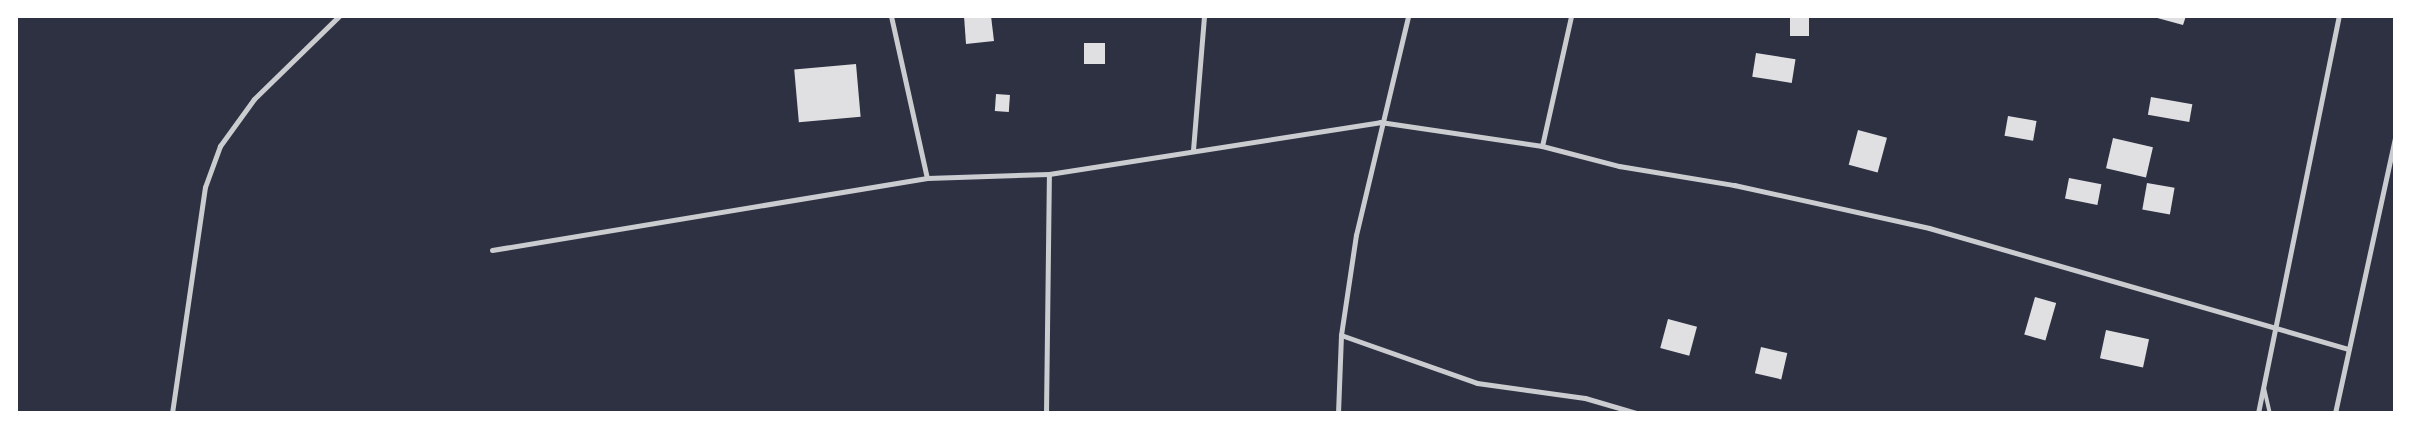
<!DOCTYPE html>
<html>
<head>
<meta charset="utf-8">
<style>
  body { margin:0 }
  #map { position:relative; width:2411px; height:429px; overflow:hidden; background:#2d3142; font-family:"Archivo Narrow",sans-serif }
  div>[style] { position:absolute }
  .building>* { inset:0; background:#e0e0e3; transform-origin:0 0 }
  .service>* { height:4px; margin:-2px; padding:0 2px; transform-origin:2px; border-radius:2px; background:#caccd0 }
  .minor>* { height:5px; margin:-2.5px; padding:0 2.5px; transform-origin:2.5px; border-radius:2.5px; background:#caccd0 }
  span { translate:-50% -50%; white-space:nowrap; text-align:center; line-height:1.15; -webkit-text-stroke:4px #fff; paint-order:stroke }
  .frame { position:absolute; inset:0; border:18px solid #fff; pointer-events:none }
</style>
</head>
<body>
<div id="map">
  <div class="building">
    <div style="clip-path:polygon(964px 16px,991px 16px,994px 41px,966px 44px)"></div>
    <div style="left:1790px;top:16px;width:19px;height:20px"></div>
    <div style="clip-path:polygon(2150px 16px,2186px 16px,2183px 25px)"></div>
    <div style="left:1084px;top:43px;width:21px;height:21px"></div>
    <div style="left:1756px;top:53px;width:40px;height:24px;rotate:9deg"></div>
    <div style="left:856px;top:64px;width:53px;height:62px;rotate:85deg"></div>
    <div style="left:996px;top:94px;width:14px;height:17px;rotate:4deg"></div>
    <div style="left:2151px;top:97px;width:42px;height:18px;rotate:10deg"></div>
    <div style="left:2008px;top:116px;width:29px;height:20px;rotate:10deg"></div>
    <div style="left:1858px;top:130px;width:30px;height:36px;rotate:15deg"></div>
    <div style="left:2113px;top:138px;width:41px;height:31px;rotate:13deg"></div>
    <div style="left:2069px;top:178px;width:33px;height:21px;rotate:11deg"></div>
    <div style="left:2147px;top:183px;width:28px;height:27px;rotate:10deg"></div>
    <div style="left:2035px;top:297px;width:22px;height:39px;rotate:16deg"></div>
    <div style="left:1668px;top:319px;width:30px;height:30px;rotate:15deg"></div>
    <div style="left:2106px;top:330px;width:44px;height:29px;rotate:12deg"></div>
    <div style="left:1761px;top:347px;width:27px;height:27px;rotate:13deg"></div>
  </div>
  <div class="service">
    <div style="left:2264px;top:388px;width:26px;rotate:77deg"></div>
  </div>
  <div class="minor">
    <div style="left:891px;top:16px;width:166px;rotate:77.5deg"></div>
    <div style="left:1542px;top:146px;width:133px;rotate:-77.4deg"></div>
    <div style="left:1193px;top:150px;width:134px;rotate:-85.3deg"></div>
    <div style="left:492px;top:250px;width:441px;rotate:-9.4deg"></div>
    <div style="left:927px;top:178px;width:122px;rotate:-1.9deg"></div>
    <div style="left:1049px;top:174px;width:335px;rotate:-8.9deg"></div>
    <div style="left:1380px;top:122px;width:164px;rotate:8.4deg"></div>
    <div style="left:1542px;top:146px;width:80px;rotate:14.6deg"></div>
    <div style="left:1619px;top:166px;width:117px;rotate:9.4deg"></div>
    <div style="left:1734px;top:185px;width:200px;rotate:12.4deg"></div>
    <div style="left:1929px;top:228px;width:435px;rotate:16.1deg"></div>
    <div style="left:1341px;top:335px;width:144px;rotate:19.4deg"></div>
    <div style="left:1477px;top:383px;width:109px;rotate:7.9deg"></div>
    <div style="left:1585px;top:398px;width:53px;rotate:16.4deg"></div>
    <div style="left:172px;top:413px;width:228px;rotate:-81.7deg"></div>
    <div style="left:205px;top:187px;width:44px;rotate:-69.9deg"></div>
    <div style="left:220px;top:146px;width:58px;rotate:-54.1deg"></div>
    <div style="left:254px;top:99px;width:119px;rotate:-44.3deg"></div>
    <div style="left:1046px;top:413px;width:239px;rotate:-89.3deg"></div>
    <div style="left:1338px;top:413px;width:78px;rotate:-87.8deg"></div>
    <div style="left:1341px;top:335px;width:101px;rotate:-81.5deg"></div>
    <div style="left:1356px;top:235px;width:225px;rotate:-76.6deg"></div>
    <div style="left:2258px;top:413px;width:405px;rotate:-78.5deg"></div>
    <div style="left:2335px;top:413px;width:282px;rotate:-77.7deg"></div>
  </div>
  <div class="frame"></div>
</div>
</body>
</html>
